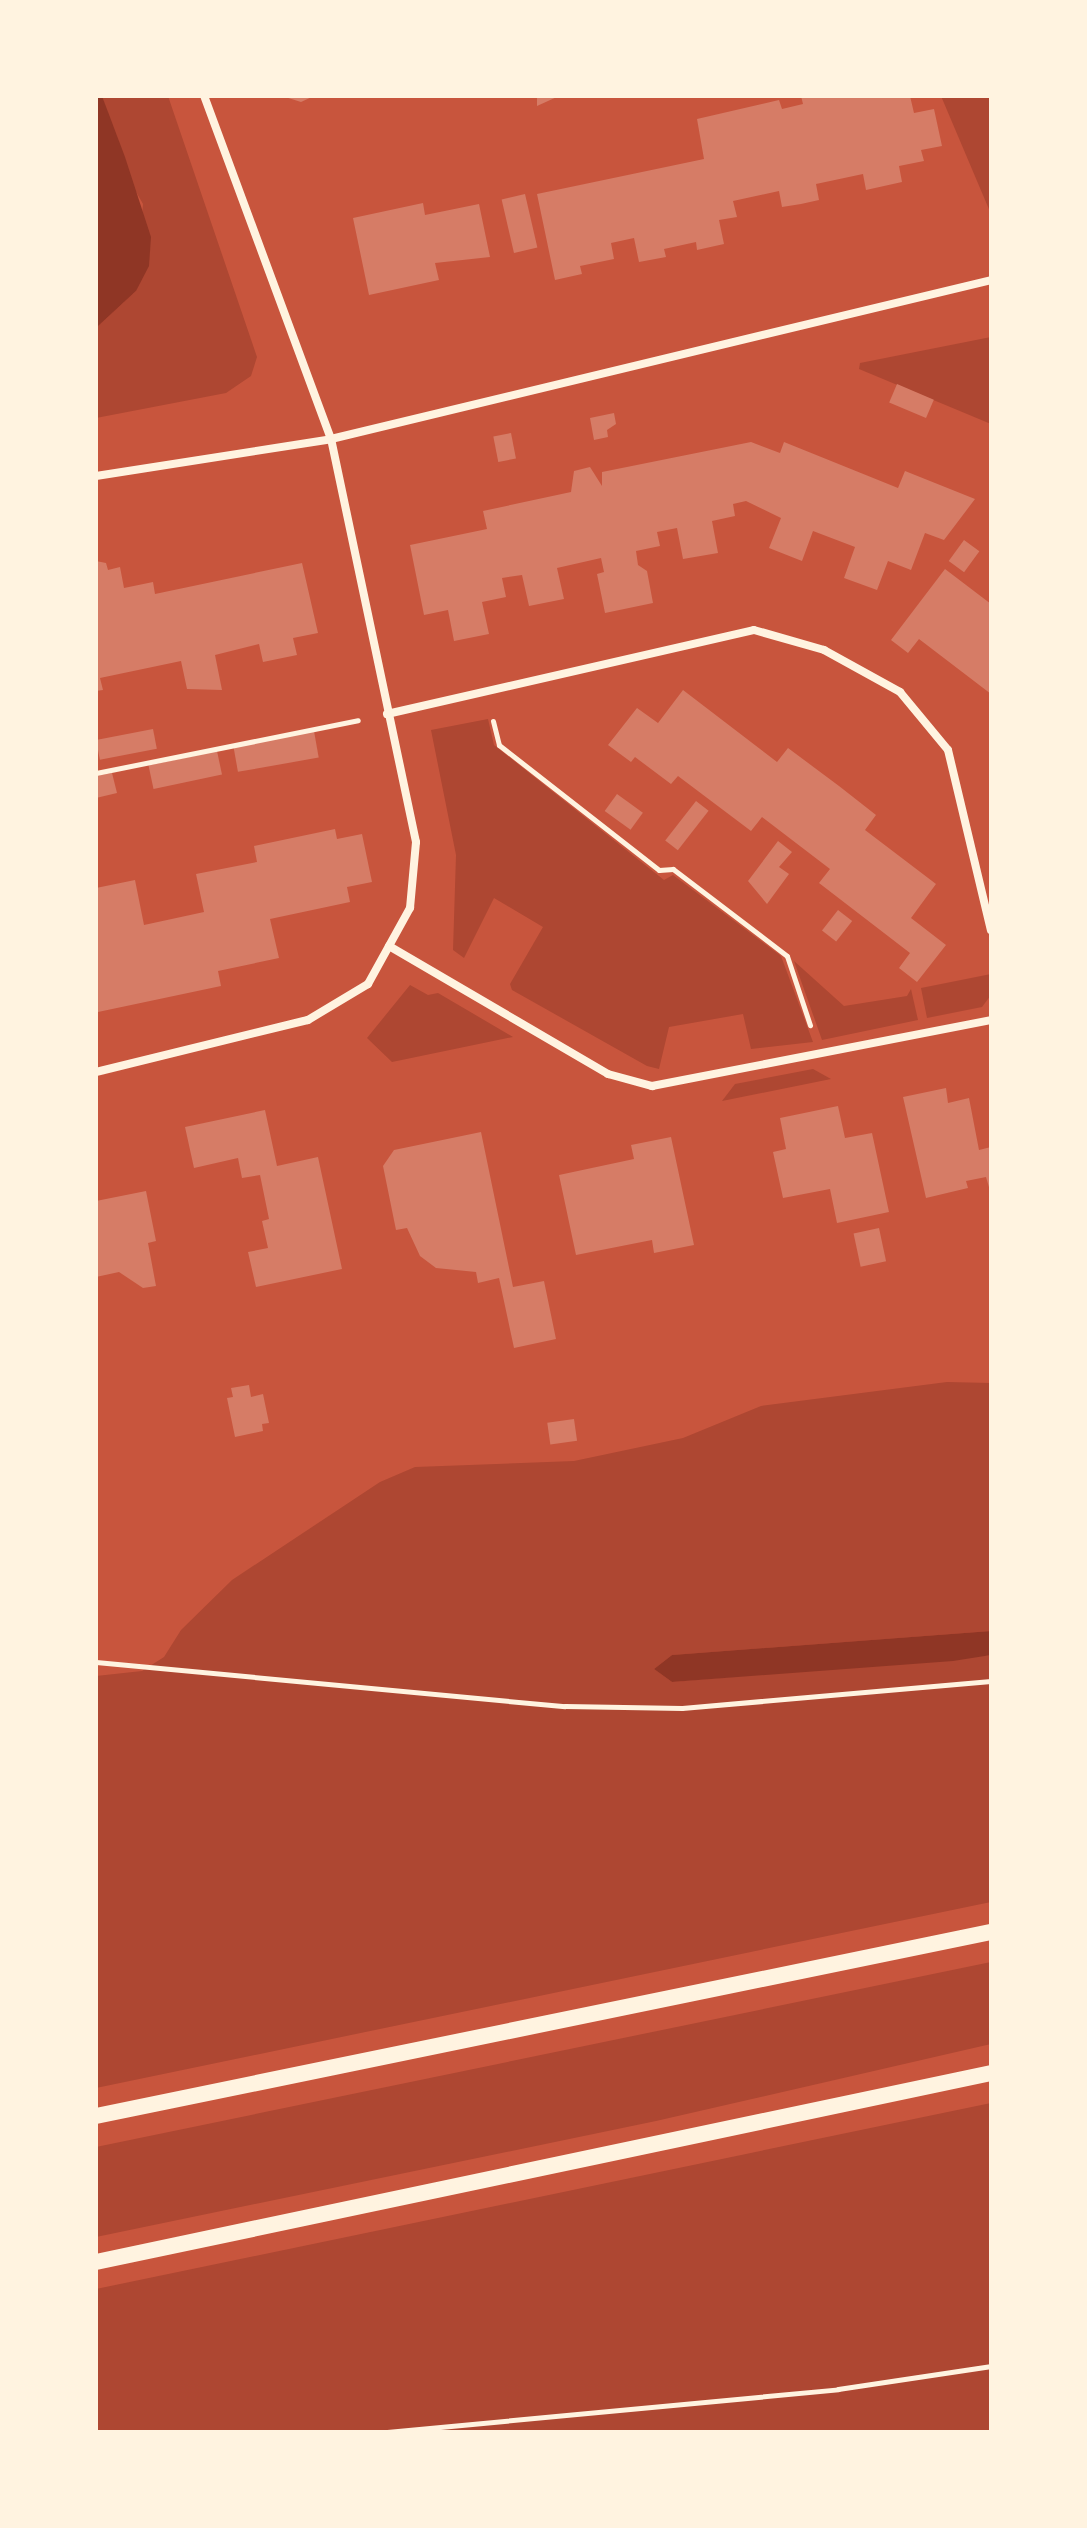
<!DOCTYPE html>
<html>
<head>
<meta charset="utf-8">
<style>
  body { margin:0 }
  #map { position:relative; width:1087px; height:2528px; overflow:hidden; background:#c8553d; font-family:"Roboto Serif",serif }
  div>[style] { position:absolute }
  .green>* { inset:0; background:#ae4732 }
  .water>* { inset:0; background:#8f3625 }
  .building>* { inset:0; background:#d67c66; transform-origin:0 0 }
  .path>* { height:5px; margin:-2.5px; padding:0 2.5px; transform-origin:2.5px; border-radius:2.5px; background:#fff3e0 }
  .minor>* { height:8px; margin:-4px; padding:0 4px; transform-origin:4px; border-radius:4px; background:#fff3e0 }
  .secondary>* { height:16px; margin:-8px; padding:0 8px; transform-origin:8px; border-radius:8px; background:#fff3e0 }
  span { translate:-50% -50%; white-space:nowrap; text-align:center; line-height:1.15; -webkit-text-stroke:8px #fff3e0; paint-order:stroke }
  .frame { position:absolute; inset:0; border:98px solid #fff3e0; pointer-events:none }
</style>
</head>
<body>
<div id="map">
  <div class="green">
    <div style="clip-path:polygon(102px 96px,168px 96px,257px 357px,251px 376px,226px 393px,96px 418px,96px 328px,136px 291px,143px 204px,127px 176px)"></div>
    <div style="clip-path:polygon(941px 96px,991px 96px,991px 214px)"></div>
    <div style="clip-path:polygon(991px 337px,991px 424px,859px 369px,860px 363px)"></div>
    <div style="clip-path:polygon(488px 719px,494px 745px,664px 880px,673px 875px,781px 956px,813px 1042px,751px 1049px,743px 1014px,669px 1027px,659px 1069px,647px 1066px,512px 990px,510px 984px,543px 927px,494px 898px,464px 958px,453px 950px,456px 855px,431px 730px)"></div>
    <div style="clip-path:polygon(794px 961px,844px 1006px,907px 996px,911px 989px,918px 1020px,822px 1040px)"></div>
    <div style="clip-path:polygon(991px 974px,991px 995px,982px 1007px,927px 1018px,921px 988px)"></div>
    <div style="clip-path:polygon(410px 985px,428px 995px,438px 993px,513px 1037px,392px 1062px,367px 1038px)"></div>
    <div style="clip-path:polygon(813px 1069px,831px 1079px,722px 1101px,735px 1084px)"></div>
    <div style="clip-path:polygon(947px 1382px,991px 1383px,991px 1631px,672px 1655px,654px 1669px,672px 1682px,991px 1655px,991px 1902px,96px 2088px,96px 1676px,142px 1671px,164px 1657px,181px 1630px,232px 1580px,380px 1482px,415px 1467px,574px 1461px,683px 1438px,761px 1406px)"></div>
    <div style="clip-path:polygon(991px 1962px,991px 2044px,656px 2121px,96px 2237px,96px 2147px)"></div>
    <div style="clip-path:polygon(991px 2103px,991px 2432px,96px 2432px,96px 2289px)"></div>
  </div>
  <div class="water">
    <div style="clip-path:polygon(96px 96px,102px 96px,125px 157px,151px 237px,149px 266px,136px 291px,96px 328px)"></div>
    <div style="clip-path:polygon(991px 1631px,991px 1655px,953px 1661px,672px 1682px,654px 1669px,672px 1655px)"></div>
  </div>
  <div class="building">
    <div style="clip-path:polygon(282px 96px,314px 96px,301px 102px)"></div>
    <div style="clip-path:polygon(537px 96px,559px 96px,537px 106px)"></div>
    <div style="clip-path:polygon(801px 96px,910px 96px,914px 113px,934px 109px,942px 146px,921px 150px,924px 161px,899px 166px,902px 182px,866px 190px,863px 174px,816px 184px,819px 200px,801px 204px,782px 207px,779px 191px,733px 201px,737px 217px,719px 220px,724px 244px,697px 250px,696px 242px,664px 249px,666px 257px,639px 262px,634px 238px,611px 243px,614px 259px,580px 266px,582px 274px,555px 280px,537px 194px,704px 159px,697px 119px,779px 100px,782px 109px,803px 104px)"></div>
    <div style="left:525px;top:194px;width:55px;height:24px;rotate:77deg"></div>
    <div style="clip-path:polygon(423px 203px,425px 215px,479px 204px,490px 257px,435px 263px,439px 280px,369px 295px,353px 218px)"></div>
    <div style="left:897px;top:384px;width:40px;height:20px;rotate:23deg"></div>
    <div style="clip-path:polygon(614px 413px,616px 424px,607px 430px,608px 437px,594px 440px,590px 418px)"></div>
    <div style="left:511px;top:433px;width:26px;height:18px;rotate:79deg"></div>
    <div style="clip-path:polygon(751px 442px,780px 453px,784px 442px,898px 488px,905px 471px,975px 499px,944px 540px,925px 533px,911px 570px,888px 561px,877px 590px,844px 578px,855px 547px,813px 531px,802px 561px,769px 548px,781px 518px,746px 501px,733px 504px,735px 516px,712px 521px,718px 553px,683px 559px,677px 528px,657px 532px,660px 546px,636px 551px,638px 565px,647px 571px,653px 603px,605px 613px,597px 574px,604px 572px,601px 558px,557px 568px,564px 599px,529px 606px,522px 575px,502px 578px,506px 597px,482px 602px,489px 634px,454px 641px,448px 610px,424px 615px,410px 545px,487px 529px,483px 511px,571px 492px,574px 471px,590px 467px,602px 486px,602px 472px)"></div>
    <div style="left:964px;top:540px;width:19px;height:26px;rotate:36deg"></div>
    <div style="clip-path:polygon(96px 561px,106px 563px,108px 570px,120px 567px,124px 588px,153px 582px,155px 594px,302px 563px,318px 633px,293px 638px,297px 655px,263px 662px,259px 644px,215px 655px,222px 690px,187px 689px,181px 661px,100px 678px,103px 690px,96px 691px)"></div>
    <div style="clip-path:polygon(945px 569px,991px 604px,991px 694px,919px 639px,908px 653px,891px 640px)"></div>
    <div style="clip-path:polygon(683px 690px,777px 762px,788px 748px,839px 786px,876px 815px,865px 830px,936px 884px,911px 918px,946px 945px,917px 982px,899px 968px,910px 953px,819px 883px,830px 869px,762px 817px,751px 831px,678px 776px,671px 784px,635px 757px,631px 762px,608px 745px,637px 708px,658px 723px)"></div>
    <div style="left:153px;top:729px;width:20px;height:58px;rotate:79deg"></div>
    <div style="left:314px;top:731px;width:27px;height:82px;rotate:80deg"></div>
    <div style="left:217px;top:751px;width:24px;height:70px;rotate:78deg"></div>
    <div style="clip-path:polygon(112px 773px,117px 793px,96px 798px,96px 776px)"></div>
    <div style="left:617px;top:794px;width:32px;height:21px;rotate:36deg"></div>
    <div style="left:696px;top:801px;width:16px;height:50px;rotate:38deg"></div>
    <div style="clip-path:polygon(335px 829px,337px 839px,362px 834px,372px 882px,347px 887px,350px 902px,270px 919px,279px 958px,218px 971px,221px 986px,98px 1012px,96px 888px,135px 880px,144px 925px,204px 912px,196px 874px,257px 862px,254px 846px)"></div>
    <div style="clip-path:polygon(778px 841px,792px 852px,779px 867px,789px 874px,767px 904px,748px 881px)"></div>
    <div style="left:838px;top:910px;width:18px;height:26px;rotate:38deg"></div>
    <div style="clip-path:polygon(946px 1088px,948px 1103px,969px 1098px,979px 1150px,991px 1147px,991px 1194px,986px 1177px,966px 1181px,968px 1188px,926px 1198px,903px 1097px)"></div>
    <div style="clip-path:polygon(838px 1106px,845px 1138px,872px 1133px,889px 1212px,837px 1223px,830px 1189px,783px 1198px,773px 1152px,786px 1149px,780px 1118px)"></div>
    <div style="clip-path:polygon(265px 1110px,277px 1166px,318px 1157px,342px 1269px,256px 1287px,248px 1252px,268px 1248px,262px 1221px,269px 1219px,260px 1175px,242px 1178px,238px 1158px,194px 1168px,185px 1127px)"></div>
    <div style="clip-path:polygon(481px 1132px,513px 1287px,544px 1281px,556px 1339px,514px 1348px,499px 1278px,478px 1283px,476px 1272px,436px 1268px,420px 1256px,407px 1228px,396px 1230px,383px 1166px,394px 1150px)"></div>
    <div style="clip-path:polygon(671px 1137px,694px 1245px,654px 1253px,652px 1240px,576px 1255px,559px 1175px,634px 1159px,631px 1145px)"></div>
    <div style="clip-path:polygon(146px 1191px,156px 1241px,148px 1243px,156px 1286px,143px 1288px,119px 1272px,96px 1277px,96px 1201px)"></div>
    <div style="left:879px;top:1228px;width:34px;height:26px;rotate:78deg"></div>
    <div style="clip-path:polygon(249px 1385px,251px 1397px,263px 1394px,269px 1423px,262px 1424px,263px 1431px,235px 1437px,227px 1398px,233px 1397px,231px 1388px)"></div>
    <div style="left:574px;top:1419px;width:22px;height:27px;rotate:82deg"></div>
  </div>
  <div class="path">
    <div style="left:493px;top:721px;width:25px;rotate:76deg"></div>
    <div style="left:499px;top:745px;width:203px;rotate:38deg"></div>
    <div style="left:659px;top:870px;width:14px;rotate:-4deg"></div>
    <div style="left:673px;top:869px;width:143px;rotate:37.3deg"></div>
    <div style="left:787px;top:956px;width:73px;rotate:71.6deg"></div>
    <div style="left:96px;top:773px;width:267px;rotate:-11.4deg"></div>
    <div style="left:96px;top:1662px;width:471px;rotate:5.4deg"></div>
    <div style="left:565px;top:1706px;width:117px;rotate:1deg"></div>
    <div style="left:682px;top:1708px;width:310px;rotate:-5deg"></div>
    <div style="left:387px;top:2432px;width:453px;rotate:-5.4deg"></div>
    <div style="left:838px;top:2389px;width:155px;rotate:-8.5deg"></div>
  </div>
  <div class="minor">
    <div style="left:96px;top:476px;width:238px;rotate:-8.9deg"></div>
    <div style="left:331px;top:439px;width:679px;rotate:-13.54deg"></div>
    <div style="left:387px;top:714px;width:376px;rotate:-12.9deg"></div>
    <div style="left:754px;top:630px;width:73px;rotate:15.9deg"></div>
    <div style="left:824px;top:650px;width:87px;rotate:28.9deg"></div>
    <div style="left:900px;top:692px;width:75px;rotate:50.4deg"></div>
    <div style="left:948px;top:750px;width:185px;rotate:76.6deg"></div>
    <div style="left:389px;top:946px;width:254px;rotate:30.3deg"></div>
    <div style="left:608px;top:1074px;width:46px;rotate:15.3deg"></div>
    <div style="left:652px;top:1086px;width:345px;rotate:-11deg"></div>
    <div style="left:96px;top:1072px;width:218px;rotate:-13.8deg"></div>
    <div style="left:308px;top:1020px;width:70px;rotate:-31deg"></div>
    <div style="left:368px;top:984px;width:87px;rotate:-61.1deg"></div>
    <div style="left:410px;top:908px;width:66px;rotate:-84.8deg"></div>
    <div style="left:416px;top:842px;width:412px;rotate:-101.9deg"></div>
    <div style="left:331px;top:439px;width:366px;rotate:-110.3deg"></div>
  </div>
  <div class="secondary">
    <div style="left:96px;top:2116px;width:914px;rotate:-11.62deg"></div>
    <div style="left:96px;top:2262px;width:915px;rotate:-11.92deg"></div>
  </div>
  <div class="frame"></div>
</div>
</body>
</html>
